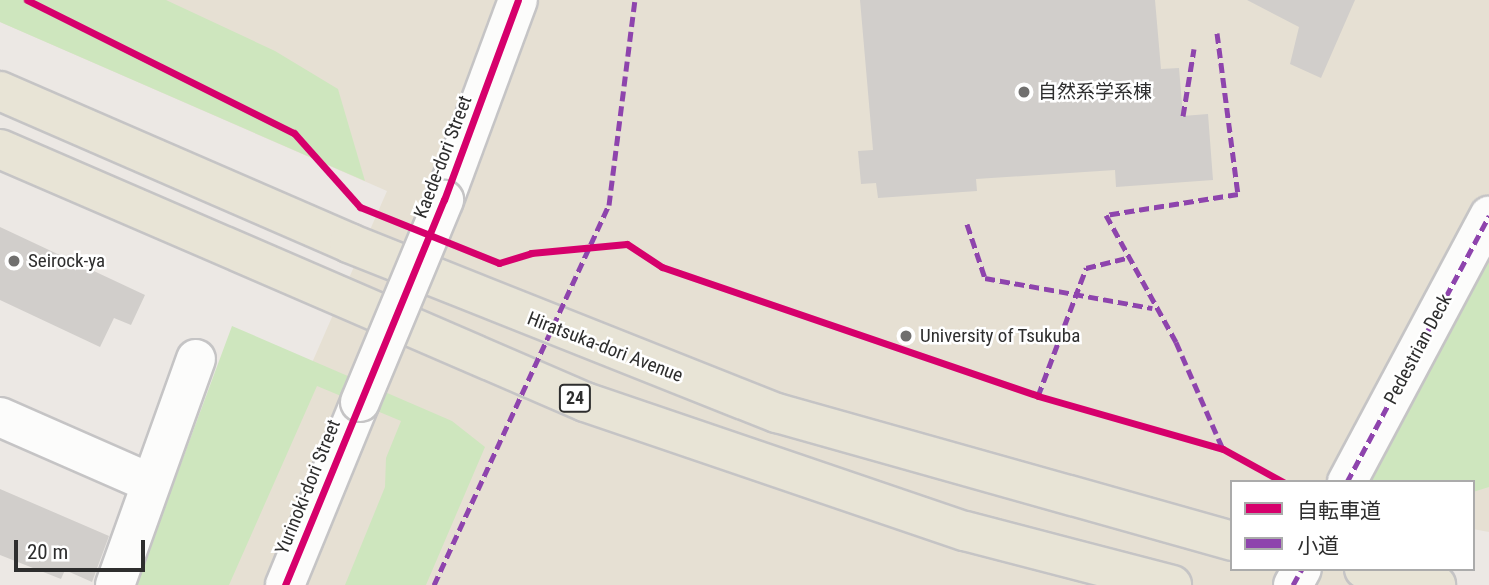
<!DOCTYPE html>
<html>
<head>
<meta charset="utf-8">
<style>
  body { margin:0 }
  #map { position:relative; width:1489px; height:585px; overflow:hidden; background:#ece8e4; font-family:"Roboto Condensed","Noto Sans JP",sans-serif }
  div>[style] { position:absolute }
  .education>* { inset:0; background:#e6e0d3 }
  .green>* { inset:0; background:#cee6be }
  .building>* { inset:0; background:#d1cecb }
  .roads { filter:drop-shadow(2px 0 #c5c4c5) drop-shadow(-2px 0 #c5c4c5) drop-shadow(0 2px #c5c4c5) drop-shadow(0 -2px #c5c4c5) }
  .street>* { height:38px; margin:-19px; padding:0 19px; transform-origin:19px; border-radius:19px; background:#fcfcfb }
  .secondary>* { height:38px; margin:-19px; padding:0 19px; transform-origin:19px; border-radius:19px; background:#fcfcfb }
  .primary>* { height:38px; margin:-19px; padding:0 19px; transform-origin:19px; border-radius:19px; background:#e8e4d6 }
  .bridges { filter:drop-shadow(2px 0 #c5c4c5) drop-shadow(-2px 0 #c5c4c5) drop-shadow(0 2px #c5c4c5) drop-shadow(0 -2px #c5c4c5) }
  .secondary-bridge>* { height:38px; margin:-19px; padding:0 19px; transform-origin:19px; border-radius:19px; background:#fcfcfb }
  .quiet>* { height:5px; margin-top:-2.5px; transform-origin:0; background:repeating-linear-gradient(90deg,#8e44ad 0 10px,transparent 0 15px) }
  .cycleway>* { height:7px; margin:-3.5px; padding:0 3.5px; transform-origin:3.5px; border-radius:3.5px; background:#d6006c }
  .dots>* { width:19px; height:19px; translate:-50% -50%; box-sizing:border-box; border:4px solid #fff; border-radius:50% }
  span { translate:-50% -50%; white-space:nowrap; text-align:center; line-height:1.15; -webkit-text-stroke:5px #fff; paint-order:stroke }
  .shield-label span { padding:2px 5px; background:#fff; border:2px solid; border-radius:5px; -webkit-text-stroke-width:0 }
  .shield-label { font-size:18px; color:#2e2e2e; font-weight:700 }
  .poi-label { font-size:19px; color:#2e2e2e }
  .left { translate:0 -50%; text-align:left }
  .street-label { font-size:19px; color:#2e2e2e }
  .legend { position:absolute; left:1230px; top:480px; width:245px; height:91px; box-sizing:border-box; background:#fff; border:2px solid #ababab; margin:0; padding:9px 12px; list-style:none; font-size:21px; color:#2e2e2e }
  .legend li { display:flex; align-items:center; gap:14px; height:35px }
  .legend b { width:35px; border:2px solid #ababab }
  .scale { position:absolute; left:14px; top:540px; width:131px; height:32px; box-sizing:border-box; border:4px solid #2e2e2e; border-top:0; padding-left:9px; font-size:21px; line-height:24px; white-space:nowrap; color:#2e2e2e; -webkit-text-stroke:5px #fff; paint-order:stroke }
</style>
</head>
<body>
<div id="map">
  <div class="education">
    <div style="clip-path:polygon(0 0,1489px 0,1489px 532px,1473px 529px,1473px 482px,1232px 482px,1232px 569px,1363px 569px,1359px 585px,215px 585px,387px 191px,0 22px)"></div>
  </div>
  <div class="green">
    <div style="clip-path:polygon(0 0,166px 0,275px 51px,338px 89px,365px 181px,0 22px)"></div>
    <div style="clip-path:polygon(1489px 260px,1489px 487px,1473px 492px,1473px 482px,1368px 482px)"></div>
    <div style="clip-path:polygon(232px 326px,452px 421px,485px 447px,426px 585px,345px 585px,385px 487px,386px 458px,401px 421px,317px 386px,229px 585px,136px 585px)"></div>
  </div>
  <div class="building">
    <div style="clip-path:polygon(860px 0,1155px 0,1161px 69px,1179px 68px,1183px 116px,1208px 114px,1213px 180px,1116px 187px,1115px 170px,976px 179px,977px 191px,878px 198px,876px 183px,861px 184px,858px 151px,873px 150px)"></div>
    <div style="clip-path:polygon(1247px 0,1355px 0,1321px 78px,1290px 64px,1299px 27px)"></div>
    <div style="clip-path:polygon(0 227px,145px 295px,131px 325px,114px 318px,100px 347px,0 300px)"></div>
    <div style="clip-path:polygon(0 489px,109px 536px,92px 582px,65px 570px,61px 579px,0 555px)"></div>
  </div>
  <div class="roads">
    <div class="street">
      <div style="left:0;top:417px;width:164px;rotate:23.7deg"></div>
      <div style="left:1347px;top:482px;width:302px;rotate:-61.9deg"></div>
      <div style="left:115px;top:585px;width:240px;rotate:-70.3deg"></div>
      <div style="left:1293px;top:585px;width:18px;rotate:-61deg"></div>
    </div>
    <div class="secondary">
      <div style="left:444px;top:200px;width:213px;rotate:-69.7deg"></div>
      <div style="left:285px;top:585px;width:198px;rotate:-67.7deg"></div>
    </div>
    <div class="primary">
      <div style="left:0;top:91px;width:381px;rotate:23.5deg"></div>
      <div style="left:349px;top:243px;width:461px;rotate:21.7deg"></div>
      <div style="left:777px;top:413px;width:473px;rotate:15.7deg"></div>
      <div style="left:0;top:149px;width:637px;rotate:23.39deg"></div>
      <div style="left:585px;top:402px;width:401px;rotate:18.8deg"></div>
      <div style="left:965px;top:531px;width:214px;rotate:14.6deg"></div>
      <div style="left:1364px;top:569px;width:74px;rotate:12.5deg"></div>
    </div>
  </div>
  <div class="bridges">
    <div class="secondary-bridge">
      <div style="left:360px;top:402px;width:219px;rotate:-67.4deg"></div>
    </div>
  </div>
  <div class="quiet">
    <div style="left:1217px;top:33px;width:162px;rotate:82.6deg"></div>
    <div style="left:1238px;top:194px;width:134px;rotate:171deg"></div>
    <div style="left:1106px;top:215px;width:145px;rotate:61.1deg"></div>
    <div style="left:1176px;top:342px;width:117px;rotate:66.3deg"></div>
    <div style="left:1183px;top:116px;width:68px;rotate:-80.7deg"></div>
    <div style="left:967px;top:224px;width:57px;rotate:71.6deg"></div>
    <div style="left:985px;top:278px;width:170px;rotate:10.2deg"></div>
    <div style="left:1038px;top:396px;width:137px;rotate:-69.4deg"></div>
    <div style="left:1086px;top:268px;width:41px;rotate:-14deg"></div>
    <div style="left:1347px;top:482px;width:302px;rotate:-61.9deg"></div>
    <div style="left:434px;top:585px;width:418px;rotate:-65.3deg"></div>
    <div style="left:609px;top:205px;width:207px;rotate:-82.8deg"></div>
    <div style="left:1293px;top:585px;width:18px;rotate:-61deg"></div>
  </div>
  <div class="cycleway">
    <div style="left:27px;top:0;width:298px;rotate:26.5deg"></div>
    <div style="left:294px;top:133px;width:99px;rotate:48.3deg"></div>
    <div style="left:360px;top:207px;width:150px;rotate:21.9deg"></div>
    <div style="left:499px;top:263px;width:34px;rotate:-17deg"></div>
    <div style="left:531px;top:253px;width:96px;rotate:-5.4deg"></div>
    <div style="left:627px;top:244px;width:42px;rotate:33.3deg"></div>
    <div style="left:662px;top:267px;width:398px;rotate:18.9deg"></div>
    <div style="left:1038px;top:396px;width:192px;rotate:16deg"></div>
    <div style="left:1223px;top:449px;width:68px;rotate:28.8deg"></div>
    <div style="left:285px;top:585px;width:417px;rotate:-67.6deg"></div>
    <div style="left:444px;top:200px;width:213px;rotate:-69.7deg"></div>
  </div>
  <div class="dots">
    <div style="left:1024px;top:92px;background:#706f6e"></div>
    <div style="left:14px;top:261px;background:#706f6e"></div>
    <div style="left:906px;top:336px;background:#706f6e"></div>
  </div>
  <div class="shield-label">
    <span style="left:575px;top:398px">24</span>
  </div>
  <div class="poi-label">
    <span class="left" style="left:1038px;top:92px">自然系学系棟</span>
    <span class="left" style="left:28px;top:261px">Seirock-ya</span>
    <span class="left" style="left:920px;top:336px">University of Tsukuba</span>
  </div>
  <div class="street-label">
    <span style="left:443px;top:157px;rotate:-69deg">Kaede-dori Street</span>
    <span style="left:605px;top:347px;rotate:21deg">Hiratsuka-dori Avenue</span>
    <span style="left:1418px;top:349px;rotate:-62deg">Pedestrian Deck</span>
    <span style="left:308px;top:487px;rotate:-68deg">Yurinoki-dori Street</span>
  </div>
  <ul class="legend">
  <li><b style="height:9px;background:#d6006c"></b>自転車道</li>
  <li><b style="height:9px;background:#8e44ad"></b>小道</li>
  </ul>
  <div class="scale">20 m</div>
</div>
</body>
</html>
